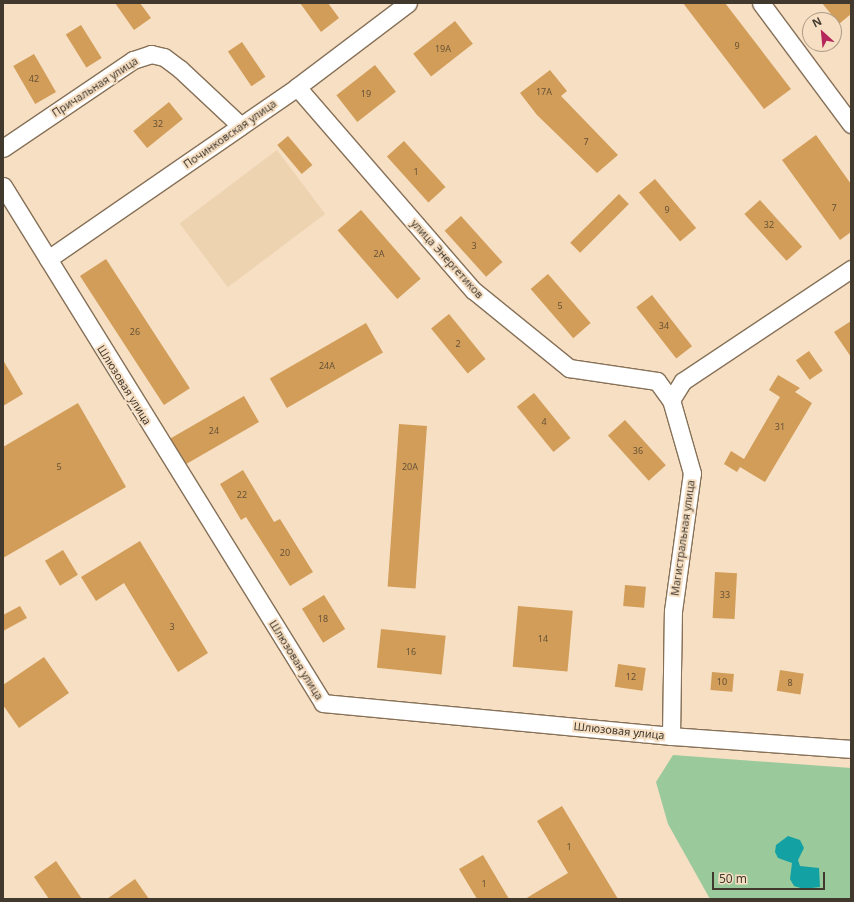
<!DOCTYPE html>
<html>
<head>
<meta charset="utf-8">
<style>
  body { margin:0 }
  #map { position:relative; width:854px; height:902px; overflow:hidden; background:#f6dfc3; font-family:"Noto Sans",sans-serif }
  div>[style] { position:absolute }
  .built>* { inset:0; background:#eed3b1; transform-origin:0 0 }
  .green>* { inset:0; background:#9ac99b }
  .water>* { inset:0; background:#14a1a3 }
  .building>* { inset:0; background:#d29d58; transform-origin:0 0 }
  .roads { filter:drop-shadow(1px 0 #867158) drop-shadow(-1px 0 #867158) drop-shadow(0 1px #867158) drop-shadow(0 -1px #867158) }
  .minor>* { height:17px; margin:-8.5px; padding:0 8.5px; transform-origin:8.5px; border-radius:8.5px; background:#fff }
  span { translate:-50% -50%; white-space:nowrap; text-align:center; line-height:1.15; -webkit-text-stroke:4px #f6dfc3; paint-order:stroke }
  .number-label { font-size:9px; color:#665238 }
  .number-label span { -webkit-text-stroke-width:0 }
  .street-label { font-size:11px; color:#42392e }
  .frame { position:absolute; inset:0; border:4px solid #42392e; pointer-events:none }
  .north { position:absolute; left:802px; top:12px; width:40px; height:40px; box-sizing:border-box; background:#f6dfc3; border:1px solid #ae9d87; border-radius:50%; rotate:333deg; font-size:11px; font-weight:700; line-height:16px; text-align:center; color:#42392e }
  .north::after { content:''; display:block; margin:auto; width:14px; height:18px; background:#b5275b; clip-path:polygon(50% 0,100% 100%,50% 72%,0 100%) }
  .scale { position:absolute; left:712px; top:872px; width:113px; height:18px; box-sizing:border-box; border:2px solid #42392e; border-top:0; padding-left:5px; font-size:12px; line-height:14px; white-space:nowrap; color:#42392e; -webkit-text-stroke:3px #f6dfc3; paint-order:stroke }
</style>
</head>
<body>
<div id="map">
  <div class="built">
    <div style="left:277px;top:150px;width:80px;height:122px;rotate:53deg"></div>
  </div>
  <div class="green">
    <div style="clip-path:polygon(673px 755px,851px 768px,851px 899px,710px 899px,668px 824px,656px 782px)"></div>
  </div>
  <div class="water">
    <div style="clip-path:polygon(788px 836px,800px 840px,804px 848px,798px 860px,800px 866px,819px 868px,820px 887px,804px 889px,794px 886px,790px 879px,792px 863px,778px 858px,775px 852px,776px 845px)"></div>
  </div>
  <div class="building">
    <div style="clip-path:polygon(115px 3px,140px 3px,151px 18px,134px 30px)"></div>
    <div style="clip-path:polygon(300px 3px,328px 3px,339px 18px,321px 32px)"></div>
    <div style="clip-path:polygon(683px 3px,725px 3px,791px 89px,764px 109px)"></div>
    <div style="clip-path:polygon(822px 3px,851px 3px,851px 14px,839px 24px)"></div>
    <div style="left:455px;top:21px;width:29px;height:53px;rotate:52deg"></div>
    <div style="left:81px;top:25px;width:39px;height:18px;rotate:58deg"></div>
    <div style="left:242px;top:42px;width:42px;height:17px;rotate:56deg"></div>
    <div style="left:34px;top:54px;width:44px;height:24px;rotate:60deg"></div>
    <div style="left:375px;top:65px;width:34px;height:49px;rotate:52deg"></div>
    <div style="clip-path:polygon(550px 70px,567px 91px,561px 96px,618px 155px,597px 173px,537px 115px,520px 93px)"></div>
    <div style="left:169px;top:102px;width:22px;height:46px;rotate:51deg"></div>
    <div style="clip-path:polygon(816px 135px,851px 184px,851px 232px,840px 240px,782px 160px)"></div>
    <div style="left:288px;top:136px;width:38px;height:14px;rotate:50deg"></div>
    <div style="left:404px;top:141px;width:62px;height:23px;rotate:48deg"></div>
    <div style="left:655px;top:179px;width:64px;height:21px;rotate:50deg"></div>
    <div style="left:619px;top:194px;width:14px;height:69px;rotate:45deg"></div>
    <div style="left:760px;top:200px;width:63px;height:21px;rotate:48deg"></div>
    <div style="left:361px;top:210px;width:91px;height:31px;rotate:49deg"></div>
    <div style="left:461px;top:216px;width:62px;height:22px;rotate:48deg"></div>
    <div style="left:106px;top:259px;width:154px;height:31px;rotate:57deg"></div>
    <div style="left:548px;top:274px;width:65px;height:23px;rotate:49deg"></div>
    <div style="left:652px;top:295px;width:65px;height:20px;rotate:52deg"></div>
    <div style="left:449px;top:314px;width:58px;height:23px;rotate:51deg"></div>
    <div style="clip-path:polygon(851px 321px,851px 357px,834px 332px)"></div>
    <div style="left:366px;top:323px;width:34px;height:111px;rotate:60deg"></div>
    <div style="left:809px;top:351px;width:24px;height:16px;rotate:55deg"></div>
    <div style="clip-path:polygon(3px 360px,23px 394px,3px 406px)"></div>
    <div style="clip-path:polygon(778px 375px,800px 388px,795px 392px,812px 403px,765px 482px,740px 467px,737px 472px,724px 464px,731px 451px,744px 459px,780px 397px,769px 390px)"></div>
    <div style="left:534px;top:393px;width:58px;height:22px;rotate:51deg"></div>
    <div style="left:244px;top:396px;width:30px;height:85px;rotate:60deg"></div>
    <div style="clip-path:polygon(78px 403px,126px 487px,3px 558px,3px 447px)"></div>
    <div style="left:625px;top:420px;width:61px;height:23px;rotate:48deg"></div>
    <div style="left:399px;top:424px;width:28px;height:163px;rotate:4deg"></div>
    <div style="clip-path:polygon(243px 470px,274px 522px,280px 519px,313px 572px,290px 586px,246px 517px,241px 520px,220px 484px)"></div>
    <div style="clip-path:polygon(140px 541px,208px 653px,178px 672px,124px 583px,96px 601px,81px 577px)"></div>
    <div style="left:63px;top:550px;width:29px;height:21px;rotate:59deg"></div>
    <div style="left:715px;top:572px;width:22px;height:46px;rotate:3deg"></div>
    <div style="left:625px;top:585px;width:21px;height:21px;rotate:5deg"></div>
    <div style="left:324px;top:595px;width:40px;height:26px;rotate:58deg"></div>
    <div style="clip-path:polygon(20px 606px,27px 618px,3px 631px,3px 615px)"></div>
    <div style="left:518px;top:606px;width:55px;height:61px;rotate:5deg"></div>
    <div style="left:381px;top:629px;width:65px;height:39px;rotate:6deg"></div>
    <div style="clip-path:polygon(44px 657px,69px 693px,19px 728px,3px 705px,3px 685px)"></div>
    <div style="left:618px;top:664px;width:28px;height:23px;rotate:8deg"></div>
    <div style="left:780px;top:670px;width:24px;height:21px;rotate:9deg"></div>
    <div style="left:712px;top:672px;width:22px;height:18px;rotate:5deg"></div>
    <div style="clip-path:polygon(562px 806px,618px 899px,525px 899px,568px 873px,537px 821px)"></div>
    <div style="clip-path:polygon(483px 855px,509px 899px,477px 899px,459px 869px)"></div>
    <div style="clip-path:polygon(56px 861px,82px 899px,49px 899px,34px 877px)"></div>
    <div style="clip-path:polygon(135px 879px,149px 899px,107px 899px)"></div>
  </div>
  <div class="roads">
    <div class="minor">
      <div style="left:761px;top:3px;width:151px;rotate:53.4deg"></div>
      <div style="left:297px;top:87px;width:269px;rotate:49.1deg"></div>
      <div style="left:473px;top:290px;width:124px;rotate:39.1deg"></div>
      <div style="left:569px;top:368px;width:89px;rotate:8.4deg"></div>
      <div style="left:657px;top:381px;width:24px;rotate:54deg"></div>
      <div style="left:3px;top:148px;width:157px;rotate:-34.1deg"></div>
      <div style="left:133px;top:60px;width:19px;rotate:-18deg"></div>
      <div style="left:151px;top:54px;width:13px;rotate:13deg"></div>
      <div style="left:164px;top:57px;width:20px;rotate:37deg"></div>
      <div style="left:180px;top:69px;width:83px;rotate:43.1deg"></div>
      <div style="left:3px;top:186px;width:608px;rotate:58.24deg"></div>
      <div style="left:323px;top:703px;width:350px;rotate:5.4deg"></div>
      <div style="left:671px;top:736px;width:180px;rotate:4.1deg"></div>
      <div style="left:48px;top:259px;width:303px;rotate:-34.6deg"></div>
      <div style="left:297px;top:87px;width:139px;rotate:-37.1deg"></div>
      <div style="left:671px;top:736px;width:125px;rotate:-89.1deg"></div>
      <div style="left:673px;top:611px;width:139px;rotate:-82.2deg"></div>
      <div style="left:692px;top:473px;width:76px;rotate:-106deg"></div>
      <div style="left:671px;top:400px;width:22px;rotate:-58deg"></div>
      <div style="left:683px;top:381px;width:202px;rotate:-33.7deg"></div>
    </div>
  </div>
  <div class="number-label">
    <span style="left:737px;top:46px">9</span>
    <span style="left:443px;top:49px">19А</span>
    <span style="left:34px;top:79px">42</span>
    <span style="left:544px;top:92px">17А</span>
    <span style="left:366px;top:94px">19</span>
    <span style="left:158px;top:124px">32</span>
    <span style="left:586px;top:142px">7</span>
    <span style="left:416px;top:172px">1</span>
    <span style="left:834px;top:208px">7</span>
    <span style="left:667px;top:210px">9</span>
    <span style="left:769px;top:225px">32</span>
    <span style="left:474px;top:246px">3</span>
    <span style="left:379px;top:254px">2А</span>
    <span style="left:560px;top:306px">5</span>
    <span style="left:664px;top:326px">34</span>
    <span style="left:135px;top:332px">26</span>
    <span style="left:458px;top:344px">2</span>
    <span style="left:327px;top:366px">24А</span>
    <span style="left:544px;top:422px">4</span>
    <span style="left:780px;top:427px">31</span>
    <span style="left:214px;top:431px">24</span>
    <span style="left:638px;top:451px">36</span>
    <span style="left:59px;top:467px">5</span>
    <span style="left:410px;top:467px">20А</span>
    <span style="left:242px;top:495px">22</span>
    <span style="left:285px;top:553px">20</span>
    <span style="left:725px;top:595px">33</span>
    <span style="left:323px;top:619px">18</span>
    <span style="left:172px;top:627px">3</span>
    <span style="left:543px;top:639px">14</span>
    <span style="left:411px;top:652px">16</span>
    <span style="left:631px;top:677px">12</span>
    <span style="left:722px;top:682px">10</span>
    <span style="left:790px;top:683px">8</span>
    <span style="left:569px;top:847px">1</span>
    <span style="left:484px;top:884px">1</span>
  </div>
  <div class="street-label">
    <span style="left:95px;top:87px;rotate:-33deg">Причальная улица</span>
    <span style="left:230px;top:134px;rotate:-35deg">Починковская улица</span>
    <span style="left:447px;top:259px;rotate:48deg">улица Энергетиков</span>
    <span style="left:124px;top:385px;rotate:58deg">Шлюзовая улица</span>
    <span style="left:683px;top:538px;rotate:-82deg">Магистральная улица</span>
    <span style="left:296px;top:660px;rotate:58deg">Шлюзовая улица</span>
    <span style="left:619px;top:731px;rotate:6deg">Шлюзовая улица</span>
  </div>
  <div class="frame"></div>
  <div class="north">N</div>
  <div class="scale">50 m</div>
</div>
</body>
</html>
